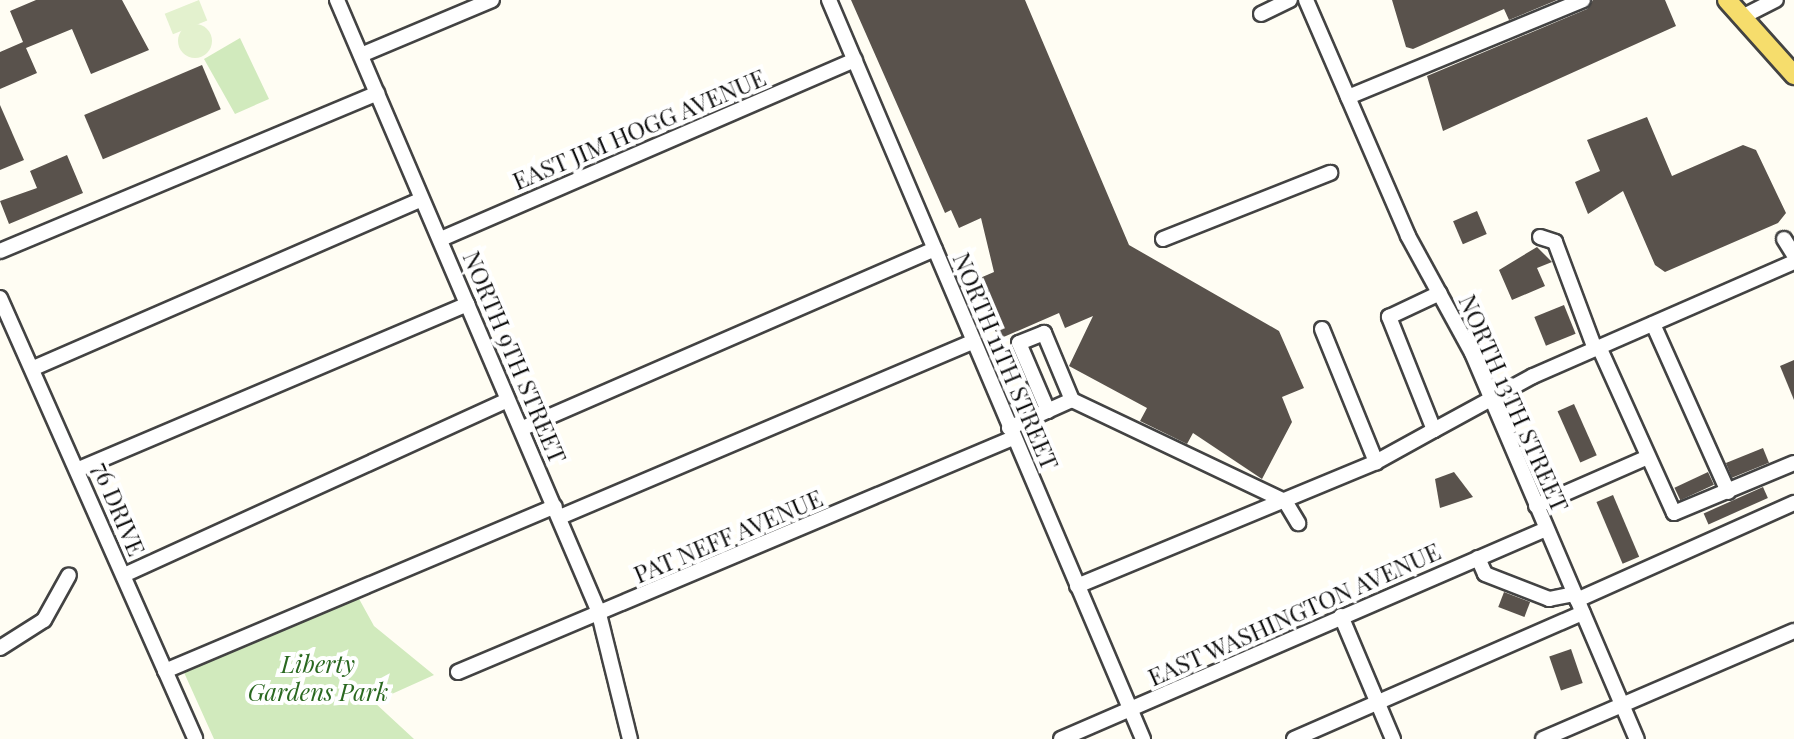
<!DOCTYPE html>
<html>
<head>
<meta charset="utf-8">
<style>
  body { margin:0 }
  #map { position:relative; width:1794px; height:739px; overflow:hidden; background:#fffdf3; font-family:"Playfair Display",serif }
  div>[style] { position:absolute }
  .green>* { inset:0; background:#d1eabd }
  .pitch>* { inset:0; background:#e3f1ce; transform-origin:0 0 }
  .round { border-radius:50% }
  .building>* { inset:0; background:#59524c; transform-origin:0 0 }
  .roads { filter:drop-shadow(2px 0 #434343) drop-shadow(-2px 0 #434343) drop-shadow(0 2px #434343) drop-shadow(0 -2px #434343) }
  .minor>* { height:14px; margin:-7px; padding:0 7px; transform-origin:7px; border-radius:7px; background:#fff }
  .major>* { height:18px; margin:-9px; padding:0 9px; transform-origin:9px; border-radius:9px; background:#f6dd6c }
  span { translate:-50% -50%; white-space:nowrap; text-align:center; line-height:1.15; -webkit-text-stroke:8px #fff; paint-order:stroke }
  .street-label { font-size:24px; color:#101010 }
  .park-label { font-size:24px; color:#2a6820; font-style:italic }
</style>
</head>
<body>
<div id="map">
  <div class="green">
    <div style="clip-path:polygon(240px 38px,269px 99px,235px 114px,204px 59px)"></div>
    <div style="clip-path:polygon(358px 597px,374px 626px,434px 675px,374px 702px,414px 739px,214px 739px,182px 668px)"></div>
  </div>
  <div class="pitch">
    <div style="left:199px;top:0;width:22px;height:37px;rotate:68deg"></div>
    <div class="round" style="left:178px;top:24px;width:34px;height:34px"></div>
  </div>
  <div class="building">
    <div style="clip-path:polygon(36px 0,122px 0,149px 50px,91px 74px,72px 29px,26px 48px,37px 73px,0 89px,0 52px,23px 42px,10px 11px)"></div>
    <div style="clip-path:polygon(851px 0,1025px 0,1129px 245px,1279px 331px,1304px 388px,1282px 397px,1292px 422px,1262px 479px,1193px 433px,1187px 444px,1140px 421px,1147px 408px,1069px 366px,1093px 316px,1065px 328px,1059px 313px,999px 339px,973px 281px,994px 272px,981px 218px,959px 228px,951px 210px,945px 213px)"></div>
    <div style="clip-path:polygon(1392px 0,1557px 0,1509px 20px,1504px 9px,1413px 49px,1406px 47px)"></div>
    <div style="clip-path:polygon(1593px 0,1665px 0,1676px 26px,1443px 131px,1427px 76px,1587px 9px)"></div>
    <div style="left:202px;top:65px;width:48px;height:128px;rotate:67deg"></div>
    <div style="clip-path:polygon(0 105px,24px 160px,0 170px)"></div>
    <div style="clip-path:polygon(1647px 117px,1672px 176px,1743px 145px,1756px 150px,1786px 213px,1778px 223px,1665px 272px,1655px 265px,1623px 191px,1588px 214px,1575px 182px,1600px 171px,1587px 140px)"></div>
    <div style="clip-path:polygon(67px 155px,83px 193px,9px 224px,0 201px,37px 188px,30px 171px)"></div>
    <div style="left:1477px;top:211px;width:25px;height:26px;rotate:67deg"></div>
    <div style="clip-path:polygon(1537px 247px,1552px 262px,1537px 268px,1545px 286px,1512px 300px,1499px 270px)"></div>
    <div style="left:1564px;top:305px;width:31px;height:32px;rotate:68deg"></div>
    <div style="clip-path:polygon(1794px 360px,1794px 400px,1780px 366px)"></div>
    <div style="left:1574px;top:404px;width:56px;height:18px;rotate:66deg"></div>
    <div style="left:1763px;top:448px;width:16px;height:40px;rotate:68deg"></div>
    <div style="clip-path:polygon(1454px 472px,1473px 497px,1440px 508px,1435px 479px)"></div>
    <div style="left:1708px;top:472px;width:14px;height:37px;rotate:65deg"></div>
    <div style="left:1763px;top:487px;width:12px;height:65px;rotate:66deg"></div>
    <div style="left:1613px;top:495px;width:67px;height:18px;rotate:67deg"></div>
    <div style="left:1504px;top:592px;width:28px;height:16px;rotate:21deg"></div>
    <div style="left:1571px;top:649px;width:36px;height:23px;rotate:71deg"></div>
  </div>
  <div class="roads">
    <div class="minor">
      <div style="left:337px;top:0;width:663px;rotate:66.84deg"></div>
      <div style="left:598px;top:610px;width:133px;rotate:76.1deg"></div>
      <div style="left:829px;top:0;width:803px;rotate:66.98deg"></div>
      <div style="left:1306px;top:0;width:257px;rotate:66.6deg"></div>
      <div style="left:1408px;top:236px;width:133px;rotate:61.3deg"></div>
      <div style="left:1472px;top:353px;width:420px;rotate:66.9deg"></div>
      <div style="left:1261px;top:14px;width:32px;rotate:-26deg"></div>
      <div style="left:1742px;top:17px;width:38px;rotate:-27deg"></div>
      <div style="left:361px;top:55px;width:142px;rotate:-22.8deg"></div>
      <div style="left:1348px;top:97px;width:254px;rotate:-22.4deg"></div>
      <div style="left:1540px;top:237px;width:16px;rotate:18deg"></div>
      <div style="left:1555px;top:242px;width:114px;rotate:69.5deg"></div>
      <div style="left:441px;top:239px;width:451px;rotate:-23.4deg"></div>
      <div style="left:1163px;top:239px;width:180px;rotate:-21.6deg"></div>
      <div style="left:1784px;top:239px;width:19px;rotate:58deg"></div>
      <div style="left:0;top:251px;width:409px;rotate:-22.7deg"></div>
      <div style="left:0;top:298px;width:482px;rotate:66.1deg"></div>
      <div style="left:1653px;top:324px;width:184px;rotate:65.9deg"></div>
      <div style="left:1322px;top:329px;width:144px;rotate:67.9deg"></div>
      <div style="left:1376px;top:462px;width:66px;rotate:-28.9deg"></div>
      <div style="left:1434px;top:430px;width:122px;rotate:-111.7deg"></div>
      <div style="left:1389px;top:317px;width:56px;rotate:-25.2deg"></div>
      <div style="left:1599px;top:347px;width:182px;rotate:65.7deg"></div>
      <div style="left:1674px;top:513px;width:130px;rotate:-22.6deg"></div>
      <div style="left:36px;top:367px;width:419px;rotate:-23.5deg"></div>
      <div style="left:1048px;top:411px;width:74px;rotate:-113.1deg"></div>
      <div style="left:1019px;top:343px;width:27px;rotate:-22deg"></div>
      <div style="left:1044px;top:333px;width:73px;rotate:67.3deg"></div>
      <div style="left:523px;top:428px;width:449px;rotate:-23.5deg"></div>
      <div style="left:1009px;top:428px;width:69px;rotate:-24deg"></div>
      <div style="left:1072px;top:400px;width:236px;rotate:25.4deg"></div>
      <div style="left:1285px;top:501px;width:26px;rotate:59deg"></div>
      <div style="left:1434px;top:430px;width:113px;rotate:-28.6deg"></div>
      <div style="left:1533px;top:376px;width:285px;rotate:-23.6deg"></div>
      <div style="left:79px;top:469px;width:422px;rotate:-23deg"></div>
      <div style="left:1536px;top:506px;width:120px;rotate:-23.6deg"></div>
      <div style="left:560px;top:517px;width:449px;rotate:-23deg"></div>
      <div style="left:1478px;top:558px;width:17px;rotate:66deg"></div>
      <div style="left:1485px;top:574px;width:69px;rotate:21.3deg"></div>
      <div style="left:1549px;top:599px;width:25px;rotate:-11deg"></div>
      <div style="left:124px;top:575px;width:419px;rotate:-24.5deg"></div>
      <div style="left:1077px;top:586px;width:324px;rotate:-22.5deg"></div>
      <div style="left:1577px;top:600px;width:238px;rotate:-24.1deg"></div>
      <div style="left:1341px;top:616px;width:134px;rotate:67.1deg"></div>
      <div style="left:0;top:648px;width:52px;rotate:-32.5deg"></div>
      <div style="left:44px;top:620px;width:51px;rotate:-60.9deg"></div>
      <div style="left:165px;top:671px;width:423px;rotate:-22.9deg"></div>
      <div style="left:458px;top:672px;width:602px;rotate:-22.86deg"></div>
      <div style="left:1061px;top:739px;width:529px;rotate:-23.41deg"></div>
      <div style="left:1294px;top:739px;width:315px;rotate:-23.6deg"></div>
      <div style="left:1543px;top:739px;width:273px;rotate:-23.3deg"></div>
    </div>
    <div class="major">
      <div style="left:1727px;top:0;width:101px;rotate:48.2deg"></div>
    </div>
  </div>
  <div class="street-label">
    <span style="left:639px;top:129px;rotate:-23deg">EAST JIM HOGG AVENUE</span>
    <span style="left:515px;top:357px;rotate:67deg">NORTH 9TH STREET</span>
    <span style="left:1006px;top:361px;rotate:67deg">NORTH 11TH STREET</span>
    <span style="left:1514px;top:403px;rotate:66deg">NORTH 13TH STREET</span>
    <span style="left:119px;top:509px;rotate:67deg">76 DRIVE</span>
    <span style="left:728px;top:536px;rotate:-23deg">PAT NEFF AVENUE</span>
    <span style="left:1294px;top:614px;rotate:-24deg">EAST WASHINGTON AVENUE</span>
  </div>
  <div class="park-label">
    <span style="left:318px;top:678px">Liberty<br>Gardens Park</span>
  </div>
</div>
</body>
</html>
